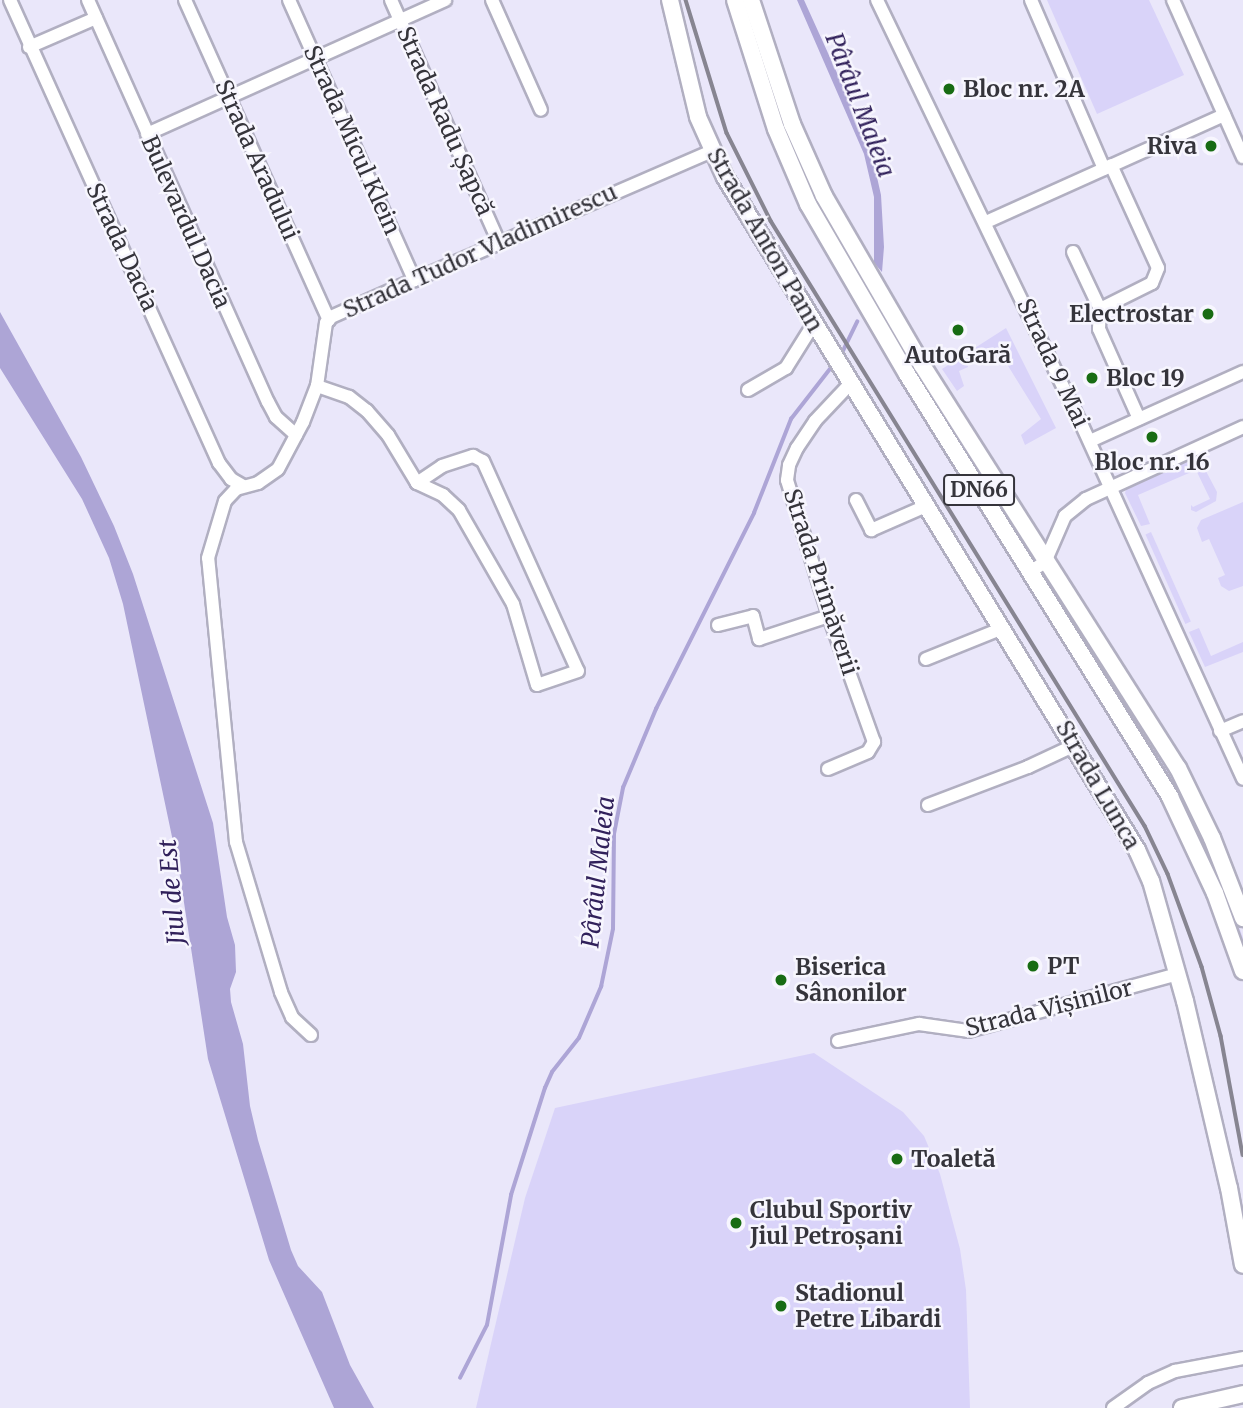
<!DOCTYPE html>
<html>
<head>
<meta charset="utf-8">
<style>
  body { margin:0 }
  #map { position:relative; width:1243px; height:1408px; overflow:hidden; background:#eae7fa; font-family:Merriweather,serif }
  div>[style] { position:absolute }
  .green>* { inset:0; background:#d9d3f9; transform-origin:0 0 }
  .water>* { inset:0; background:#ada5d6 }
  .stream>* { height:3.5px; margin:-1.75px; padding:0 1.75px; transform-origin:1.75px; border-radius:1.75px; background:#ada5d6 }
  .roads { filter:drop-shadow(2px 0 #b1afc1) drop-shadow(-2px 0 #b1afc1) drop-shadow(0 2px #b1afc1) drop-shadow(0 -2px #b1afc1) }
  .minor>* { height:12px; margin:-6px; padding:0 6px; transform-origin:6px; border-radius:6px; background:#fff }
  .major>* { height:16px; margin:-8px; padding:0 8px; transform-origin:8px; border-radius:8px; background:#fff }
  .rail>* { height:3.5px; margin:-1.75px; padding:0 1.75px; transform-origin:1.75px; border-radius:1.75px; background:#878591 }
  .dots>* { width:19px; height:19px; translate:-50% -50%; box-sizing:border-box; border:4px solid #f7f6fe; border-radius:50% }
  span { translate:-50% -50%; white-space:nowrap; text-align:center; line-height:1.15; -webkit-text-stroke:5px #f7f6fe; paint-order:stroke }
  .shield-label span { padding:2px 5px; background:#f7f6fe; border:2px solid; border-radius:5px; -webkit-text-stroke-width:0 }
  .shield-label { font-size:21px; color:#35343b; font-weight:700 }
  .poi-label { font-size:23px; color:#35343b; font-weight:700 }
  .left { translate:0 -50%; text-align:left }
  .right { translate:-100% -50%; text-align:right }
  .street-label { font-size:23px; color:#35343b }
  .water-label { font-size:24px; color:#31215b; font-style:italic }
</style>
</head>
<body>
<div id="map">
  <div class="green">
    <div style="clip-path:polygon(1047px 0,1149px 0,1184px 75px,1097px 114px)"></div>
    <div style="clip-path:polygon(1006px 328px,1056px 428px,1025px 445px,1021px 435px,1041px 419px,997px 348px,967px 360px,968px 367px,959px 371px,964px 386px,957px 391px,942px 369px)"></div>
    <div style="clip-path:polygon(1198px 456px,1217px 492px,1216px 501px,1196px 512px,1191px 510px,1191px 505px,1193px 507px,1210px 499px,1196px 470px,1138px 495px,1150px 524px,1141px 526px,1125px 493px,1127px 487px)"></div>
    <div style="clip-path:polygon(1243px 502px,1243px 586px,1229px 591px,1221px 586px,1218px 578px,1225px 575px,1209px 539px,1202px 542px,1197px 528px,1201px 520px)"></div>
    <div style="left:1151px;top:532px;width:98px;height:6px;rotate:66deg"></div>
    <div style="clip-path:polygon(1058px 594px,1169px 767px,1230px 901px,1243px 938px,1243px 950px,1181px 799px,1163px 766px,1054px 596px)"></div>
    <div style="clip-path:polygon(1199px 628px,1211px 656px,1243px 642px,1243px 652px,1205px 667px,1189px 632px)"></div>
    <div style="clip-path:polygon(814px 1053px,903px 1112px,924px 1136px,940px 1174px,960px 1249px,966px 1290px,970px 1408px,476px 1408px,525px 1198px,555px 1108px)"></div>
  </div>
  <div class="water">
    <div style="clip-path:polygon(797px 0,804px 0,870px 146px,881px 195px,884px 247px,882px 272px,874px 263px,874px 197px,864px 154px)"></div>
    <div style="clip-path:polygon(0 312px,81px 457px,114px 526px,133px 574px,213px 823px,227px 917px,235px 945px,236px 972px,230px 989px,231px 1002px,243px 1044px,250px 1106px,258px 1140px,291px 1250px,298px 1266px,322px 1292px,350px 1365px,374px 1408px,334px 1408px,269px 1260px,208px 1059px,179px 870px,123px 604px,109px 558px,82px 499px,0 368px)"></div>
  </div>
  <div class="stream">
    <div style="left:841px;top:355px;width:37px;rotate:-64deg"></div>
    <div style="left:460px;top:1378px;width:59px;rotate:-63deg"></div>
    <div style="left:487px;top:1325px;width:132px;rotate:-79.5deg"></div>
    <div style="left:511px;top:1195px;width:112px;rotate:-72.4deg"></div>
    <div style="left:545px;top:1088px;width:17px;rotate:-66deg"></div>
    <div style="left:552px;top:1072px;width:43px;rotate:-51.5deg"></div>
    <div style="left:579px;top:1038px;width:56px;rotate:-66.7deg"></div>
    <div style="left:601px;top:987px;width:59px;rotate:-78.3deg"></div>
    <div style="left:613px;top:929px;width:95px;rotate:-89.4deg"></div>
    <div style="left:614px;top:834px;width:47px;rotate:-78.9deg"></div>
    <div style="left:623px;top:788px;width:86px;rotate:-67.3deg"></div>
    <div style="left:656px;top:709px;width:219px;rotate:-63.4deg"></div>
    <div style="left:754px;top:513px;width:101px;rotate:-68.5deg"></div>
    <div style="left:791px;top:419px;width:70px;rotate:-52deg"></div>
  </div>
  <div class="roads">
    <div class="minor">
      <div style="left:10px;top:0;width:508px;rotate:65.71deg"></div>
      <div style="left:219px;top:463px;width:20px;rotate:53deg"></div>
      <div style="left:231px;top:479px;width:14px;rotate:30deg"></div>
      <div style="left:88px;top:0;width:440px;rotate:65.9deg"></div>
      <div style="left:268px;top:402px;width:17px;rotate:62deg"></div>
      <div style="left:276px;top:417px;width:27px;rotate:42deg"></div>
      <div style="left:185px;top:0;width:351px;rotate:65.8deg"></div>
      <div style="left:289px;top:0;width:307px;rotate:65.9deg"></div>
      <div style="left:391px;top:0;width:266px;rotate:66deg"></div>
      <div style="left:492px;top:0;width:120px;rotate:66deg"></div>
      <div style="left:877px;top:0;width:467px;rotate:64.3deg"></div>
      <div style="left:1080px;top:421px;width:393px;rotate:65.5deg"></div>
      <div style="left:1031px;top:0;width:184px;rotate:66.6deg"></div>
      <div style="left:1173px;top:0;width:172px;rotate:66deg"></div>
      <div style="left:29px;top:47px;width:73px;rotate:-23.4deg"></div>
      <div style="left:147px;top:134px;width:327px;rotate:-24.2deg"></div>
      <div style="left:986px;top:222px;width:261px;rotate:-24.2deg"></div>
      <div style="left:1073px;top:252px;width:63px;rotate:64.7deg"></div>
      <div style="left:1100px;top:309px;width:20px;rotate:93deg"></div>
      <div style="left:1099px;top:329px;width:98px;rotate:66deg"></div>
      <div style="left:1100px;top:309px;width:58px;rotate:-26.6deg"></div>
      <div style="left:1152px;top:283px;width:16px;rotate:-68deg"></div>
      <div style="left:1158px;top:268px;width:113px;rotate:-114.5deg"></div>
      <div style="left:748px;top:390px;width:44px;rotate:-30.1deg"></div>
      <div style="left:786px;top:368px;width:51px;rotate:-57.9deg"></div>
      <div style="left:1090px;top:441px;width:168px;rotate:-24.3deg"></div>
      <div style="left:417px;top:483px;width:30px;rotate:-34deg"></div>
      <div style="left:442px;top:466px;width:33px;rotate:-18deg"></div>
      <div style="left:473px;top:456px;width:11px;rotate:27deg"></div>
      <div style="left:483px;top:461px;width:230px;rotate:65.7deg"></div>
      <div style="left:578px;top:671px;width:43px;rotate:161.1deg"></div>
      <div style="left:537px;top:685px;width:84px;rotate:-106.5deg"></div>
      <div style="left:513px;top:604px;width:108px;rotate:-119.9deg"></div>
      <div style="left:459px;top:510px;width:22px;rotate:-137deg"></div>
      <div style="left:443px;top:495px;width:29px;rotate:-155deg"></div>
      <div style="left:417px;top:483px;width:56px;rotate:-121.1deg"></div>
      <div style="left:388px;top:435px;width:32px;rotate:-131deg"></div>
      <div style="left:367px;top:411px;width:23px;rotate:-142deg"></div>
      <div style="left:349px;top:397px;width:34px;rotate:-161deg"></div>
      <div style="left:317px;top:386px;width:64px;rotate:-81.9deg"></div>
      <div style="left:326px;top:323px;width:8px;rotate:-50deg"></div>
      <div style="left:331px;top:317px;width:91px;rotate:-24deg"></div>
      <div style="left:414px;top:280px;width:325px;rotate:-23.4deg"></div>
      <div style="left:856px;top:500px;width:34px;rotate:63deg"></div>
      <div style="left:871px;top:530px;width:60px;rotate:-23.6deg"></div>
      <div style="left:1030px;top:572px;width:18px;rotate:-34deg"></div>
      <div style="left:1045px;top:562px;width:50px;rotate:-66.5deg"></div>
      <div style="left:1065px;top:516px;width:27px;rotate:-39deg"></div>
      <div style="left:1086px;top:499px;width:173px;rotate:-24.6deg"></div>
      <div style="left:718px;top:625px;width:36px;rotate:-14deg"></div>
      <div style="left:753px;top:616px;width:24px;rotate:75deg"></div>
      <div style="left:759px;top:639px;width:74px;rotate:-18.2deg"></div>
      <div style="left:926px;top:659px;width:83px;rotate:-21.9deg"></div>
      <div style="left:1220px;top:731px;width:25px;rotate:-23deg"></div>
      <div style="left:828px;top:769px;width:43px;rotate:-23deg"></div>
      <div style="left:868px;top:752px;width:12px;rotate:-59deg"></div>
      <div style="left:874px;top:742px;width:134px;rotate:-109.7deg"></div>
      <div style="left:829px;top:616px;width:142px;rotate:-107.2deg"></div>
      <div style="left:787px;top:480px;width:15px;rotate:-82deg"></div>
      <div style="left:789px;top:465px;width:19px;rotate:-65deg"></div>
      <div style="left:797px;top:448px;width:32px;rotate:-56deg"></div>
      <div style="left:815px;top:421px;width:51px;rotate:-46.6deg"></div>
      <div style="left:928px;top:805px;width:107px;rotate:-20.8deg"></div>
      <div style="left:1028px;top:767px;width:52px;rotate:-25.1deg"></div>
      <div style="left:311px;top:1035px;width:26px;rotate:-137deg"></div>
      <div style="left:292px;top:1017px;width:27px;rotate:-114deg"></div>
      <div style="left:281px;top:992px;width:157px;rotate:-106.7deg"></div>
      <div style="left:236px;top:842px;width:285px;rotate:-95.6deg"></div>
      <div style="left:208px;top:558px;width:59px;rotate:-73.4deg"></div>
      <div style="left:225px;top:501px;width:16px;rotate:-47deg"></div>
      <div style="left:236px;top:489px;width:23px;rotate:-15deg"></div>
      <div style="left:258px;top:483px;width:24px;rotate:-35deg"></div>
      <div style="left:278px;top:469px;width:53px;rotate:-62deg"></div>
      <div style="left:303px;top:422px;width:39px;rotate:-69deg"></div>
      <div style="left:838px;top:1041px;width:83px;rotate:-11.9deg"></div>
      <div style="left:919px;top:1024px;width:49px;rotate:8.1deg"></div>
      <div style="left:968px;top:1031px;width:218px;rotate:-15.2deg"></div>
      <div style="left:1113px;top:1408px;width:43px;rotate:-35.5deg"></div>
      <div style="left:1148px;top:1383px;width:30px;rotate:-24deg"></div>
      <div style="left:1175px;top:1371px;width:69px;rotate:-10.8deg"></div>
    </div>
    <div class="major">
      <div style="left:670px;top:0;width:120px;rotate:76.5deg"></div>
      <div style="left:698px;top:117px;width:66px;rotate:65.8deg"></div>
      <div style="left:725px;top:177px;width:789px;rotate:58.53deg"></div>
      <div style="left:1137px;top:850px;width:34px;rotate:66deg"></div>
      <div style="left:1151px;top:881px;width:125px;rotate:74.2deg"></div>
      <div style="left:1185px;top:1001px;width:192px;rotate:76.8deg"></div>
      <div style="left:1229px;top:1188px;width:78px;rotate:79.7deg"></div>
      <div style="left:735px;top:0;width:135px;rotate:72.4deg"></div>
      <div style="left:776px;top:129px;width:82px;rotate:66.9deg"></div>
      <div style="left:808px;top:204px;width:197px;rotate:59.8deg"></div>
      <div style="left:907px;top:374px;width:498px;rotate:58.1deg"></div>
      <div style="left:1170px;top:797px;width:106px;rotate:64.9deg"></div>
      <div style="left:1215px;top:893px;width:83px;rotate:70.3deg"></div>
      <div style="left:751px;top:0;width:131px;rotate:71.7deg"></div>
      <div style="left:792px;top:124px;width:79px;rotate:66deg"></div>
      <div style="left:824px;top:196px;width:195px;rotate:59.9deg"></div>
      <div style="left:922px;top:365px;width:477px;rotate:57.6deg"></div>
      <div style="left:1178px;top:768px;width:78px;rotate:64.1deg"></div>
      <div style="left:1212px;top:838px;width:86px;rotate:68.8deg"></div>
      <div style="left:1182px;top:1408px;width:63px;rotate:-12.9deg"></div>
    </div>
  </div>
  <div class="rail">
    <div style="left:686px;top:0;width:139px;rotate:72.9deg"></div>
    <div style="left:727px;top:133px;width:98px;rotate:63.4deg"></div>
    <div style="left:771px;top:221px;width:711px;rotate:58.28deg"></div>
    <div style="left:1145px;top:826px;width:53px;rotate:64.4deg"></div>
    <div style="left:1168px;top:874px;width:99px;rotate:69.9deg"></div>
    <div style="left:1202px;top:967px;width:72px;rotate:74.6deg"></div>
    <div style="left:1221px;top:1036px;width:121px;rotate:79.5deg"></div>
  </div>
  <div class="dots">
    <div style="left:949px;top:89px;background:#186c13"></div>
    <div style="left:1211px;top:146px;background:#186c13"></div>
    <div style="left:1208px;top:314px;background:#186c13"></div>
    <div style="left:958px;top:330px;background:#186c13"></div>
    <div style="left:1092px;top:378px;background:#186c13"></div>
    <div style="left:1152px;top:437px;background:#186c13"></div>
    <div style="left:1033px;top:966px;background:#186c13"></div>
    <div style="left:781px;top:980px;background:#186c13"></div>
    <div style="left:897px;top:1159px;background:#186c13"></div>
    <div style="left:736px;top:1223px;background:#186c13"></div>
    <div style="left:781px;top:1306px;background:#186c13"></div>
  </div>
  <div class="shield-label">
    <span style="left:979px;top:490px">DN66</span>
  </div>
  <div class="poi-label">
    <span class="left" style="left:963px;top:89px">Bloc nr. 2A</span>
    <span class="right" style="left:1197px;top:146px">Riva</span>
    <span class="right" style="left:1194px;top:314px">Electrostar</span>
    <span style="left:958px;top:355px">AutoGară</span>
    <span class="left" style="left:1106px;top:378px">Bloc 19</span>
    <span style="left:1152px;top:462px">Bloc nr. 16</span>
    <span class="left" style="left:1047px;top:966px">PT</span>
    <span class="left" style="left:795px;top:980px">Biserica<br>Sânonilor</span>
    <span class="left" style="left:911px;top:1159px">Toaletă</span>
    <span class="left" style="left:750px;top:1223px">Clubul Sportiv<br>Jiul Petroșani</span>
    <span class="left" style="left:795px;top:1306px">Stadionul<br>Petre Libardi</span>
  </div>
  <div class="street-label">
    <span style="left:445px;top:121px;rotate:66deg">Strada Radu Șapcă</span>
    <span style="left:352px;top:140px;rotate:66deg">Strada Micul Klein</span>
    <span style="left:257px;top:160px;rotate:66deg">Strada Aradului</span>
    <span style="left:186px;top:222px;rotate:66deg">Bulevardul Dacia</span>
    <span style="left:765px;top:240px;rotate:60deg">Strada Anton Pann</span>
    <span style="left:122px;top:247px;rotate:65deg">Strada Dacia</span>
    <span style="left:480px;top:251px;rotate:-24deg">Strada Tudor Vladimirescu</span>
    <span style="left:1053px;top:363px;rotate:65deg">Strada 9 Mai</span>
    <span style="left:821px;top:582px;rotate:72deg">Strada Primăverii</span>
    <span style="left:1098px;top:785px;rotate:60deg">Strada Lunca</span>
    <span style="left:1049px;top:1008px;rotate:-14deg">Strada Vișinilor</span>
  </div>
  <div class="water-label">
    <span style="left:860px;top:105px;rotate:69deg">Pârâul Maleia</span>
    <span style="left:598px;top:872px;rotate:-84deg">Pârâul Maleia</span>
    <span style="left:172px;top:892px;rotate:-95deg">Jiul de Est</span>
  </div>
</div>
</body>
</html>
